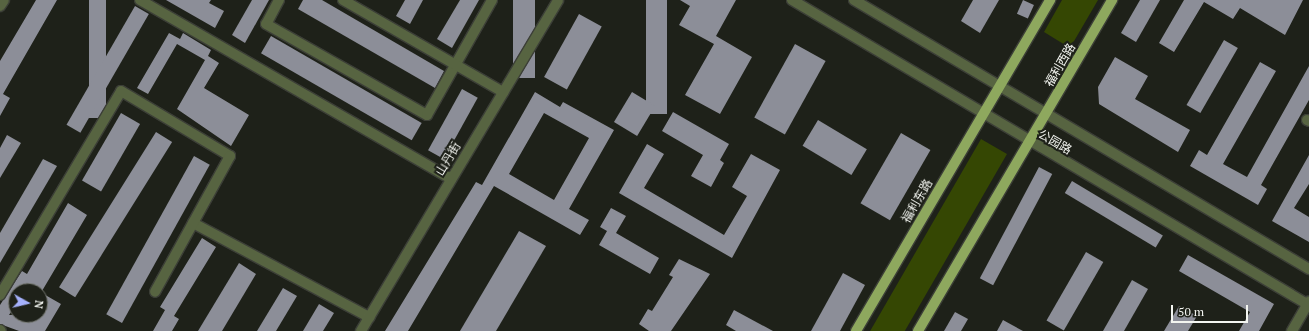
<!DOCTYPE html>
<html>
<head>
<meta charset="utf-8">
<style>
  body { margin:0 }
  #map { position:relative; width:1309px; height:331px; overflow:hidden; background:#1e2119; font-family:"PT Serif","Noto Sans SC",serif }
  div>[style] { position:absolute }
  .green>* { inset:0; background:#354703; transform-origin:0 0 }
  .building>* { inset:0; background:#8c8e98; transform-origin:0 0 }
  .roads { filter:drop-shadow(1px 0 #3c3f37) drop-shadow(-1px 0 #3c3f37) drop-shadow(0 1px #3c3f37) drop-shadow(0 -1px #3c3f37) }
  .minor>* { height:10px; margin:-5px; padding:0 5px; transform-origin:5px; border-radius:5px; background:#576441 }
  .major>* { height:10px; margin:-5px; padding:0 5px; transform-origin:5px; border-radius:5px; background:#8ea85e }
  span { translate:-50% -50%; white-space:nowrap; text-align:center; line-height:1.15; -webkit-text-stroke:4px #1e2119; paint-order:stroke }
  .street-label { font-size:12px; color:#f3f5f0 }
  .north { position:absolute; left:8px; top:283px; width:40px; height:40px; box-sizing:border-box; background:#1e2119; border:1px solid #73766f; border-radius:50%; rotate:98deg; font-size:11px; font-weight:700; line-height:16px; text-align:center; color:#f3f5f0 }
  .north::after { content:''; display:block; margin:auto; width:14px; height:18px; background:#a5b1fc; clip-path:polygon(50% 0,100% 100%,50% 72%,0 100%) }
  .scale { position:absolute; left:1171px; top:305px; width:77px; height:18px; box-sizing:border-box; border:2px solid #f3f5f0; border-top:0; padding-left:5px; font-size:12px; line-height:14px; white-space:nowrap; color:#f3f5f0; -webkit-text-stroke:3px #1e2119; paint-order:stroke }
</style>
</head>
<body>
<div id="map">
  <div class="green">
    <div style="clip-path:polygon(1062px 0,1098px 0,1070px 48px,1044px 32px)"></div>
    <div style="left:981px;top:139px;width:30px;height:222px;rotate:30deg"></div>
  </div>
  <div class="building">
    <div style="clip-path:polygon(36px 0,57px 0,3px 94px,10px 98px,0 116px,0 61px)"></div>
    <div style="left:89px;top:0;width:17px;height:118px"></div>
    <div style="clip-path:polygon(166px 0,211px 0,209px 3px,224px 11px,215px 28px)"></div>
    <div style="clip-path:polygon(252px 0,269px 0,245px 43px,232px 35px)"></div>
    <div style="clip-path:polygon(303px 0,322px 0,444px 71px,435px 88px,298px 9px)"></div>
    <div style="clip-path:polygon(405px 0,423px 0,410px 24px,396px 16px)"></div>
    <div style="clip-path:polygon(460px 0,479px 0,452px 48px,437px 39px)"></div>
    <div style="left:513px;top:0;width:22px;height:78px"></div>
    <div style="left:646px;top:0;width:21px;height:114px"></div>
    <div style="clip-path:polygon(680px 0,736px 0,716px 36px,752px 57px,720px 114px,685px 95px,714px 44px,679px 25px,690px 6px)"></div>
    <div style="clip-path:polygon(973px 0,999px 0,980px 33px,961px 21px)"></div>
    <div style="left:1023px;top:0;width:12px;height:15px;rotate:24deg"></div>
    <div style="clip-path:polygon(1140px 0,1160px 0,1136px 42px,1121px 33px)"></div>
    <div style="clip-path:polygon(1184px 0,1303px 0,1285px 35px,1240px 8px,1233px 19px,1204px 2px,1174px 52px,1159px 43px)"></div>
    <div style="left:135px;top:6px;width:16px;height:137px;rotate:30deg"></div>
    <div style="left:579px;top:14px;width:26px;height:72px;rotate:29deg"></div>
    <div style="clip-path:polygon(169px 33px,180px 39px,183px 33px,211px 50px,208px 56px,219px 63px,204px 88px,249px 115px,231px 146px,177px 109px,205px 60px,177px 44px,148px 94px,137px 88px)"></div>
    <div style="left:271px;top:36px;width:174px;height:20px;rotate:30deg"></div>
    <div style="left:1224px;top:40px;width:16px;height:75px;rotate:30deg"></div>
    <div style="left:795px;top:44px;width:35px;height:84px;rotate:29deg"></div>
    <div style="clip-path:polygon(1115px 57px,1148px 76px,1135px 99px,1190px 130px,1178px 152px,1099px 104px,1098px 87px)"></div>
    <div style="clip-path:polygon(1260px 62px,1276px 71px,1223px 164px,1247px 177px,1309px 66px,1309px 100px,1261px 185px,1267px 189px,1258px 205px,1190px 166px,1199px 150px,1207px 155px)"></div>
    <div style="left:462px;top:89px;width:18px;height:70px;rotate:29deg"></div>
    <div style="clip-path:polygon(evenodd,535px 92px,560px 107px,563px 102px,614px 130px,569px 209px,589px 220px,580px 235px,494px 186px,408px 331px,385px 331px,476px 182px,482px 185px,535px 92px,544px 113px,589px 138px,554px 200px,509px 174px,544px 113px)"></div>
    <div style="left:632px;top:92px;width:27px;height:35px;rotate:31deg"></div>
    <div style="clip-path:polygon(673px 112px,729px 144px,720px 160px,724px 163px,711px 187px,691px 176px,703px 155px,662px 131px)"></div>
    <div style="left:121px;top:113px;width:22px;height:78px;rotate:30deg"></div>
    <div style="left:818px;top:120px;width:57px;height:30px;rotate:31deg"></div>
    <div style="left:156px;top:132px;width:19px;height:183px;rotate:32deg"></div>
    <div style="left:901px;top:133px;width:34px;height:81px;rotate:30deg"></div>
    <div style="clip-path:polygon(7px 135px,21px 143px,0 178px,0 148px)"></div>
    <div style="clip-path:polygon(647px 144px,664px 154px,644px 188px,724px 235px,747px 196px,732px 187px,751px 154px,780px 170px,732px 258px,619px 193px)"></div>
    <div style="clip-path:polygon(1309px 155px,1309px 184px,1294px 208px,1309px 217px,1309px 242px,1272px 221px)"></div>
    <div style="left:194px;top:156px;width:18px;height:181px;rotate:29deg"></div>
    <div style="clip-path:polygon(43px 159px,57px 166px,0 263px,0 233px)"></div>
    <div style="left:1039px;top:167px;width:15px;height:126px;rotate:28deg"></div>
    <div style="left:1072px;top:181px;width:106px;height:14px;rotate:31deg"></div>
    <div style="clip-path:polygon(68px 203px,87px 215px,42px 291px,16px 291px,16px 304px,9px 315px,40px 315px,40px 292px,61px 304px,45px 331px,19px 331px,0 324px,0 305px,22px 271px,27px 274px)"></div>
    <div style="clip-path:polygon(611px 208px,626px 216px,616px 233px,659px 258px,650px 274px,599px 245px,607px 231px,600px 227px)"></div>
    <div style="clip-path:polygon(519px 231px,546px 246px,496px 331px,460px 331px)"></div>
    <div style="clip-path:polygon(202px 238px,216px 247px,174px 316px,179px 319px,172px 331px,153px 331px,165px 310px,160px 307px)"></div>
    <div style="left:1086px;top:252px;width:20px;height:79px;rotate:30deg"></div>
    <div style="clip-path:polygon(1188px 255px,1274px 304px,1259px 331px,1239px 331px,1250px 312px,1179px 271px)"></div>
    <div style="clip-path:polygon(679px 259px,710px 274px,671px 331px,649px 331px,639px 324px,648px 309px,652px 311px,673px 277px,669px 275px)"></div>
    <div style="clip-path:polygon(239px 263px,256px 274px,222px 331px,198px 331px)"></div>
    <div style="clip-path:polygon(843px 273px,865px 285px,840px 331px,811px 331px)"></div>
    <div style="clip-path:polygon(1132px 280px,1148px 289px,1124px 331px,1103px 331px)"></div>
    <div style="clip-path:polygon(283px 288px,297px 296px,276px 331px,257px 331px)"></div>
    <div style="clip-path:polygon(319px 304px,334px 313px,323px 331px,303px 331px)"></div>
    <div style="clip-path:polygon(1179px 306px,1197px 316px,1188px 331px,1164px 331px)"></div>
    <div style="clip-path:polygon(734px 310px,773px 331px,736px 331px,726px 325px)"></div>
    <div style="clip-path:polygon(955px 312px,968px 319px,961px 331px,944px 331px)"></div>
    <div style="clip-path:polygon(1003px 320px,1023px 331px,997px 331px)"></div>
  </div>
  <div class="roads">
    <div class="minor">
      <div style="left:140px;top:0;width:359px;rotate:29.9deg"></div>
      <div style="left:279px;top:0;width:27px;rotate:118deg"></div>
      <div style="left:266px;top:24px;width:185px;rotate:29.5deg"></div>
      <div style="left:427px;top:115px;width:132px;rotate:-60.5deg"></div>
      <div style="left:343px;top:0;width:185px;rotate:29.9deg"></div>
      <div style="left:792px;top:0;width:598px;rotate:30.55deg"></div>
      <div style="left:854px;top:0;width:529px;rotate:30.59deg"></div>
      <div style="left:0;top:6px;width:7px;rotate:-56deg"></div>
      <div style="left:1307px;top:120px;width:2px;rotate:27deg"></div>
      <div style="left:193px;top:223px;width:200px;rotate:28.1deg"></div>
      <div style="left:0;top:295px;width:237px;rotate:-59.3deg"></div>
      <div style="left:121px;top:91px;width:127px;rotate:30.8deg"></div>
      <div style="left:230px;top:156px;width:155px;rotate:118.9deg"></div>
      <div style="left:0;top:330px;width:1px;rotate:45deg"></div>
      <div style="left:361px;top:331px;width:385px;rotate:-59.2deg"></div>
      <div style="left:1292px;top:331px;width:34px;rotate:-60deg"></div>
    </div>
    <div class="major">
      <div style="left:856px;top:331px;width:384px;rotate:-59.6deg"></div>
      <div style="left:918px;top:331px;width:384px;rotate:-59.6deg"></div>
    </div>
  </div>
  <div class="street-label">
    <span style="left:1060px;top:65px;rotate:-60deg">福利西路</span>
    <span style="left:1055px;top:142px;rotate:30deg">公园路</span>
    <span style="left:448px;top:159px;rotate:-59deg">山丹街</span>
    <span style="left:917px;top:201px;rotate:-60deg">福利东路</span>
  </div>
  <div class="north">N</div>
  <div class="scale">50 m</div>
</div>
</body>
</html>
